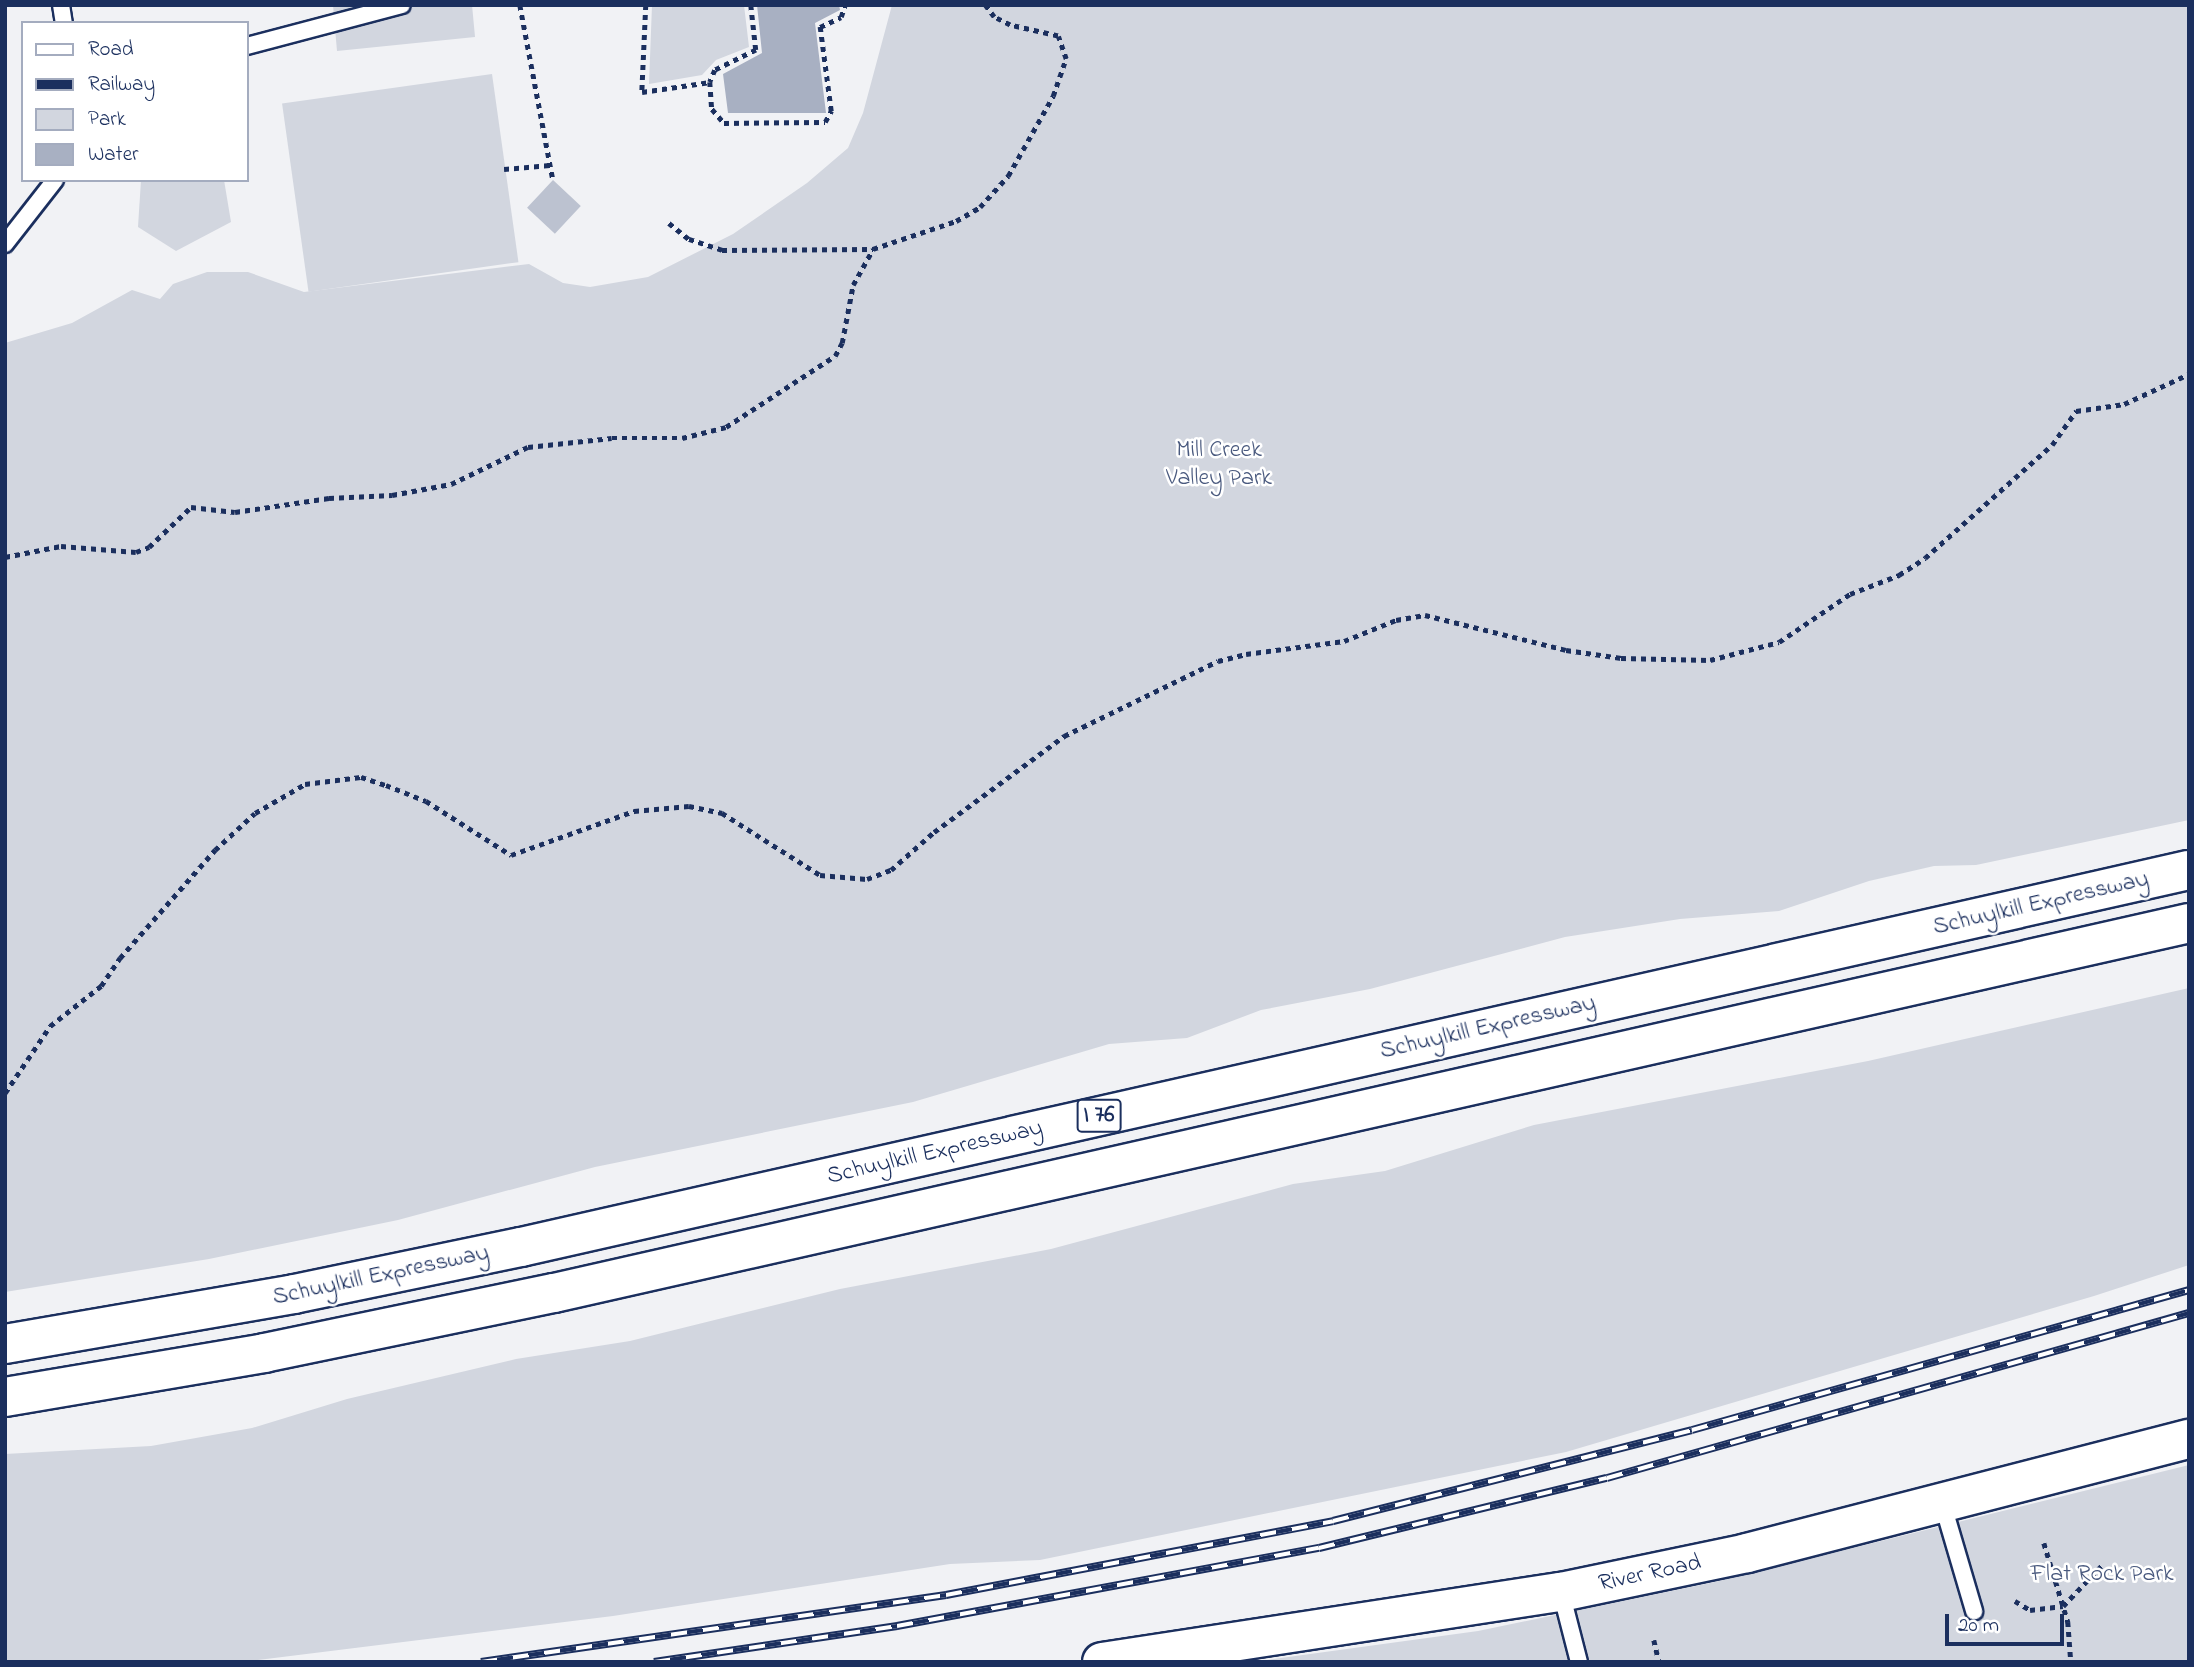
<!DOCTYPE html>
<html>
<head>
<meta charset="utf-8">
<style>
  body { margin:0 }
  #map { position:relative; width:2194px; height:1667px; overflow:hidden; background:#f1f2f5; font-family:"Indie Flower",sans-serif }
  div>[style] { position:absolute }
  .green>* { inset:0; background:#d2d6df; transform-origin:0 0 }
  .water>* { inset:0; background:#a8b0c2 }
  .building>* { inset:0; background:#bcc2d0; transform-origin:0 0 }
  .path>* { height:4.5px; margin-top:-2.25px; transform-origin:0; background:repeating-linear-gradient(90deg,#1b2f5e 0 5px,transparent 0 10px) }
  .roads { filter:drop-shadow(2px 0 #1b2f5e) drop-shadow(-2px 0 #1b2f5e) drop-shadow(0 2px #1b2f5e) drop-shadow(0 -2px #1b2f5e) }
  .service>* { height:16px; margin:-8px; padding:0 8px; transform-origin:8px; border-radius:8px; background:#fff }
  .tertiary>* { height:38px; margin:-19px; padding:0 19px; transform-origin:19px; border-radius:19px; background:#fff }
  .motorway>* { height:38px; margin:-19px; padding:0 19px; transform-origin:19px; border-radius:19px; background:#fff }
  .rail>* { height:8px; margin-top:-4px; transform-origin:0; background:repeating-linear-gradient(90deg,#fff 0 16px,#1b2f5e 0 32px); box-sizing:border-box; border-block:2px solid #1b2f5e }
  span { translate:-50% -50%; white-space:nowrap; text-align:center; line-height:1.15; -webkit-text-stroke:5px #fff; paint-order:stroke }
  .shield-label span { padding:2px 5px; background:#fff; border:2px solid; border-radius:5px; -webkit-text-stroke-width:0 }
  .shield-label { font-size:23px; color:#1b2f5e; font-weight:700 }
  .park-label { font-size:24px; color:#49597e }
  .street-label { font-size:24px; color:#1b2f5e }
  .frame { position:absolute; inset:0; border:7px solid #1b2f5e; pointer-events:none }
  .legend { position:absolute; left:21px; top:21px; width:228px; height:161px; box-sizing:border-box; background:#fff; border:2px solid #a4acbf; margin:0; padding:9px 12px; list-style:none; font-size:21px; color:#1b2f5e }
  .legend li { display:flex; align-items:center; gap:14px; height:35px }
  .legend b { width:35px; border:2px solid #a4acbf }
  .scale { position:absolute; left:1945px; top:1614px; width:119px; height:32px; box-sizing:border-box; border:4px solid #1b2f5e; border-top:0; padding-left:9px; font-size:21px; line-height:24px; white-space:nowrap; color:#1b2f5e; -webkit-text-stroke:5px #fff; paint-order:stroke }
</style>
</head>
<body>
<div id="map">
  <div class="green">
    <div style="clip-path:polygon(333px 5px,472px 5px,475px 37px,337px 51px)"></div>
    <div style="clip-path:polygon(652px 5px,744px 5px,749px 47px,716px 60px,702px 75px,649px 84px)"></div>
    <div style="clip-path:polygon(892px 5px,2189px 5px,2189px 820px,1976px 865px,1934px 866px,1869px 881px,1779px 911px,1680px 919px,1565px 937px,1370px 989px,1261px 1010px,1187px 1038px,1109px 1044px,913px 1102px,595px 1167px,398px 1220px,209px 1259px,5px 1292px,5px 343px,72px 323px,132px 290px,160px 299px,173px 284px,207px 272px,248px 272px,304px 292px,529px 264px,563px 283px,590px 287px,648px 277px,733px 234px,807px 183px,848px 148px,863px 113px)"></div>
    <div style="left:492px;top:74px;width:190px;height:212px;rotate:82deg"></div>
    <div style="clip-path:polygon(141px 180px,224px 180px,231px 222px,176px 251px,138px 227px)"></div>
    <div style="clip-path:polygon(2189px 988px,2189px 1265px,2094px 1296px,1566px 1452px,1040px 1560px,950px 1564px,613px 1616px,242px 1662px,5px 1662px,5px 1454px,151px 1446px,252px 1428px,347px 1399px,516px 1359px,630px 1341px,840px 1289px,1051px 1249px,1293px 1184px,1385px 1171px,1534px 1125px,1868px 1061px)"></div>
    <div style="clip-path:polygon(2189px 1465px,2189px 1662px,1252px 1662px,1478px 1631px,1715px 1582px)"></div>
  </div>
  <div class="water">
    <div style="clip-path:polygon(757px 5px,839px 5px,840px 10px,815px 23px,826px 113px,728px 113px,723px 74px,762px 53px)"></div>
  </div>
  <div class="building">
    <div style="left:553px;top:180px;width:38px;height:38px;rotate:43deg"></div>
  </div>
  <div class="path">
    <div style="left:520px;top:5px;width:178px;rotate:79.3deg"></div>
    <div style="left:646px;top:5px;width:87px;rotate:92.6deg"></div>
    <div style="left:642px;top:92px;width:69px;rotate:-8.4deg"></div>
    <div style="left:751px;top:5px;width:45px;rotate:83.7deg"></div>
    <div style="left:756px;top:50px;width:46px;rotate:154deg"></div>
    <div style="left:715px;top:70px;width:13px;rotate:113deg"></div>
    <div style="left:710px;top:82px;width:27px;rotate:86deg"></div>
    <div style="left:712px;top:109px;width:18px;rotate:49deg"></div>
    <div style="left:724px;top:123px;width:101px;rotate:-0.6deg"></div>
    <div style="left:825px;top:122px;width:13px;rotate:-61deg"></div>
    <div style="left:831px;top:111px;width:85px;rotate:-97.5deg"></div>
    <div style="left:820px;top:27px;width:23px;rotate:-25deg"></div>
    <div style="left:841px;top:17px;width:13px;rotate:-72deg"></div>
    <div style="left:504px;top:169px;width:46px;rotate:-5deg"></div>
    <div style="left:669px;top:223px;width:26px;rotate:39deg"></div>
    <div style="left:689px;top:239px;width:35px;rotate:18deg"></div>
    <div style="left:722px;top:250px;width:151px;rotate:-0.4deg"></div>
    <div style="left:5px;top:557px;width:57px;rotate:-11.1deg"></div>
    <div style="left:61px;top:546px;width:75px;rotate:4.6deg"></div>
    <div style="left:136px;top:552px;width:14px;rotate:-21deg"></div>
    <div style="left:149px;top:547px;width:58px;rotate:-43.6deg"></div>
    <div style="left:191px;top:507px;width:44px;rotate:6.5deg"></div>
    <div style="left:235px;top:512px;width:95px;rotate:-8.5deg"></div>
    <div style="left:329px;top:498px;width:63px;rotate:-2.7deg"></div>
    <div style="left:392px;top:495px;width:60px;rotate:-10.6deg"></div>
    <div style="left:451px;top:484px;width:85px;rotate:-25.7deg"></div>
    <div style="left:528px;top:447px;width:84px;rotate:-6.1deg"></div>
    <div style="left:612px;top:438px;width:70px"></div>
    <div style="left:682px;top:438px;width:45px;rotate:-14deg"></div>
    <div style="left:726px;top:427px;width:130px;rotate:-33.1deg"></div>
    <div style="left:835px;top:356px;width:15px;rotate:-62deg"></div>
    <div style="left:842px;top:343px;width:59px;rotate:-79.3deg"></div>
    <div style="left:853px;top:285px;width:41px;rotate:-60.9deg"></div>
    <div style="left:873px;top:249px;width:88px;rotate:-18.6deg"></div>
    <div style="left:956px;top:221px;width:28px;rotate:-30deg"></div>
    <div style="left:980px;top:207px;width:42px;rotate:-47.9deg"></div>
    <div style="left:1008px;top:176px;width:92px;rotate:-60.6deg"></div>
    <div style="left:1053px;top:96px;width:39px;rotate:-71deg"></div>
    <div style="left:1066px;top:59px;width:24px;rotate:-109deg"></div>
    <div style="left:1058px;top:36px;width:49px;rotate:-167.1deg"></div>
    <div style="left:1010px;top:25px;width:18px;rotate:-153deg"></div>
    <div style="left:994px;top:17px;width:15px;rotate:-127deg"></div>
    <div style="left:5px;top:1093px;width:81px;rotate:-56.1deg"></div>
    <div style="left:50px;top:1026px;width:65px;rotate:-38.1deg"></div>
    <div style="left:101px;top:986px;width:34px;rotate:-56deg"></div>
    <div style="left:120px;top:958px;width:144px;rotate:-48.7deg"></div>
    <div style="left:215px;top:850px;width:54px;rotate:-42.8deg"></div>
    <div style="left:255px;top:813px;width:58px;rotate:-30.1deg"></div>
    <div style="left:305px;top:784px;width:56px;rotate:-7.1deg"></div>
    <div style="left:361px;top:777px;width:26px;rotate:18deg"></div>
    <div style="left:386px;top:785px;width:43px;rotate:21.8deg"></div>
    <div style="left:426px;top:801px;width:101px;rotate:32.4deg"></div>
    <div style="left:511px;top:855px;width:131px;rotate:-19.7deg"></div>
    <div style="left:634px;top:811px;width:55px;rotate:-5.2deg"></div>
    <div style="left:689px;top:806px;width:34px;rotate:12deg"></div>
    <div style="left:722px;top:813px;width:116px;rotate:32.3deg"></div>
    <div style="left:820px;top:875px;width:47px;rotate:4.9deg"></div>
    <div style="left:867px;top:879px;width:26px;rotate:-21deg"></div>
    <div style="left:891px;top:870px;width:57px;rotate:-41.5deg"></div>
    <div style="left:934px;top:832px;width:162px;rotate:-36.4deg"></div>
    <div style="left:1064px;top:736px;width:171px;rotate:-26deg"></div>
    <div style="left:1218px;top:661px;width:29px;rotate:-14deg"></div>
    <div style="left:1246px;top:654px;width:99px;rotate:-7.6deg"></div>
    <div style="left:1344px;top:641px;width:56px;rotate:-22deg"></div>
    <div style="left:1396px;top:620px;width:29px;rotate:-10deg"></div>
    <div style="left:1425px;top:615px;width:145px;rotate:13.9deg"></div>
    <div style="left:1566px;top:650px;width:56px;rotate:8.3deg"></div>
    <div style="left:1621px;top:658px;width:89px;rotate:1.3deg"></div>
    <div style="left:1710px;top:660px;width:71px;rotate:-14.6deg"></div>
    <div style="left:1779px;top:642px;width:86px;rotate:-34.1deg"></div>
    <div style="left:1850px;top:594px;width:53px;rotate:-21.2deg"></div>
    <div style="left:1899px;top:575px;width:31px;rotate:-33deg"></div>
    <div style="left:1925px;top:558px;width:170px;rotate:-41.7deg"></div>
    <div style="left:2052px;top:445px;width:42px;rotate:-54.8deg"></div>
    <div style="left:2076px;top:411px;width:49px;rotate:-8.3deg"></div>
    <div style="left:2124px;top:404px;width:72px;rotate:-24.8deg"></div>
    <div style="left:2044px;top:1543px;width:83px;rotate:73.1deg"></div>
    <div style="left:2068px;top:1622px;width:40px;rotate:85.7deg"></div>
    <div style="left:2015px;top:1601px;width:17px;rotate:31deg"></div>
    <div style="left:2030px;top:1610px;width:33px;rotate:-7deg"></div>
    <div style="left:2063px;top:1606px;width:57px;rotate:-46.4deg"></div>
    <div style="left:1654px;top:1640px;width:23px;rotate:77deg"></div>
  </div>
  <div class="roads">
    <div class="service">
      <div style="left:61px;top:5px;width:18px;rotate:81deg"></div>
      <div style="left:247px;top:46px;width:160px;rotate:-14.8deg"></div>
      <div style="left:5px;top:244px;width:81px;rotate:-52deg"></div>
      <div style="left:1942px;top:1502px;width:114px;rotate:73.6deg"></div>
      <div style="left:1561px;top:1592px;width:72px;rotate:75.6deg"></div>
    </div>
    <div class="tertiary">
      <div style="left:1102px;top:1662px;width:464px;rotate:-8.7deg"></div>
      <div style="left:1561px;top:1592px;width:190px;rotate:-11.8deg"></div>
      <div style="left:1747px;top:1553px;width:456px;rotate:-14.5deg"></div>
    </div>
    <div class="motorway">
      <div style="left:5px;top:1344px;width:293px;rotate:-9.8deg"></div>
      <div style="left:294px;top:1294px;width:232px;rotate:-11.7deg"></div>
      <div style="left:521px;top:1247px;width:1710px;rotate:-12.74deg"></div>
      <div style="left:5px;top:1397px;width:263px;rotate:-9.6deg"></div>
      <div style="left:264px;top:1353px;width:296px;rotate:-11.7deg"></div>
      <div style="left:554px;top:1293px;width:1676px;rotate:-12.75deg"></div>
    </div>
  </div>
  <div class="rail">
    <div style="left:481px;top:1662px;width:470px;rotate:-8.2deg"></div>
    <div style="left:946px;top:1595px;width:394px;rotate:-10.8deg"></div>
    <div style="left:1333px;top:1521px;width:370px;rotate:-14.2deg"></div>
    <div style="left:1692px;top:1430px;width:516px;rotate:-15.73deg"></div>
    <div style="left:654px;top:1662px;width:246px;rotate:-8.4deg"></div>
    <div style="left:897px;top:1626px;width:429px;rotate:-10.5deg"></div>
    <div style="left:1319px;top:1548px;width:296px;rotate:-13.7deg"></div>
    <div style="left:1607px;top:1478px;width:605px;rotate:-15.83deg"></div>
  </div>
  <div class="shield-label">
    <span style="left:1099px;top:1116px">I 76</span>
  </div>
  <div class="park-label">
    <span style="left:1219px;top:465px">Mill Creek<br>Valley Park</span>
    <span style="left:2102px;top:1575px">Flat Rock Park</span>
  </div>
  <div class="street-label">
    <span style="left:2041px;top:904px;rotate:-13deg">Schuylkill Expressway</span>
    <span style="left:1488px;top:1028px;rotate:-13deg">Schuylkill Expressway</span>
    <span style="left:935px;top:1153px;rotate:-13deg">Schuylkill Expressway</span>
    <span style="left:381px;top:1276px;rotate:-12deg">Schuylkill Expressway</span>
    <span style="left:1650px;top:1574px;rotate:-12deg">River Road</span>
  </div>
  <div class="frame"></div>
  <ul class="legend">
  <li><b style="height:9px;background:#fff"></b>Road</li>
  <li><b style="height:9px;background:#1b2f5e"></b>Railway</li>
  <li><b style="height:19px;background:#d2d6df"></b>Park</li>
  <li><b style="height:19px;background:#a8b0c2"></b>Water</li>
  </ul>
  <div class="scale">20 m</div>
</div>
</body>
</html>
